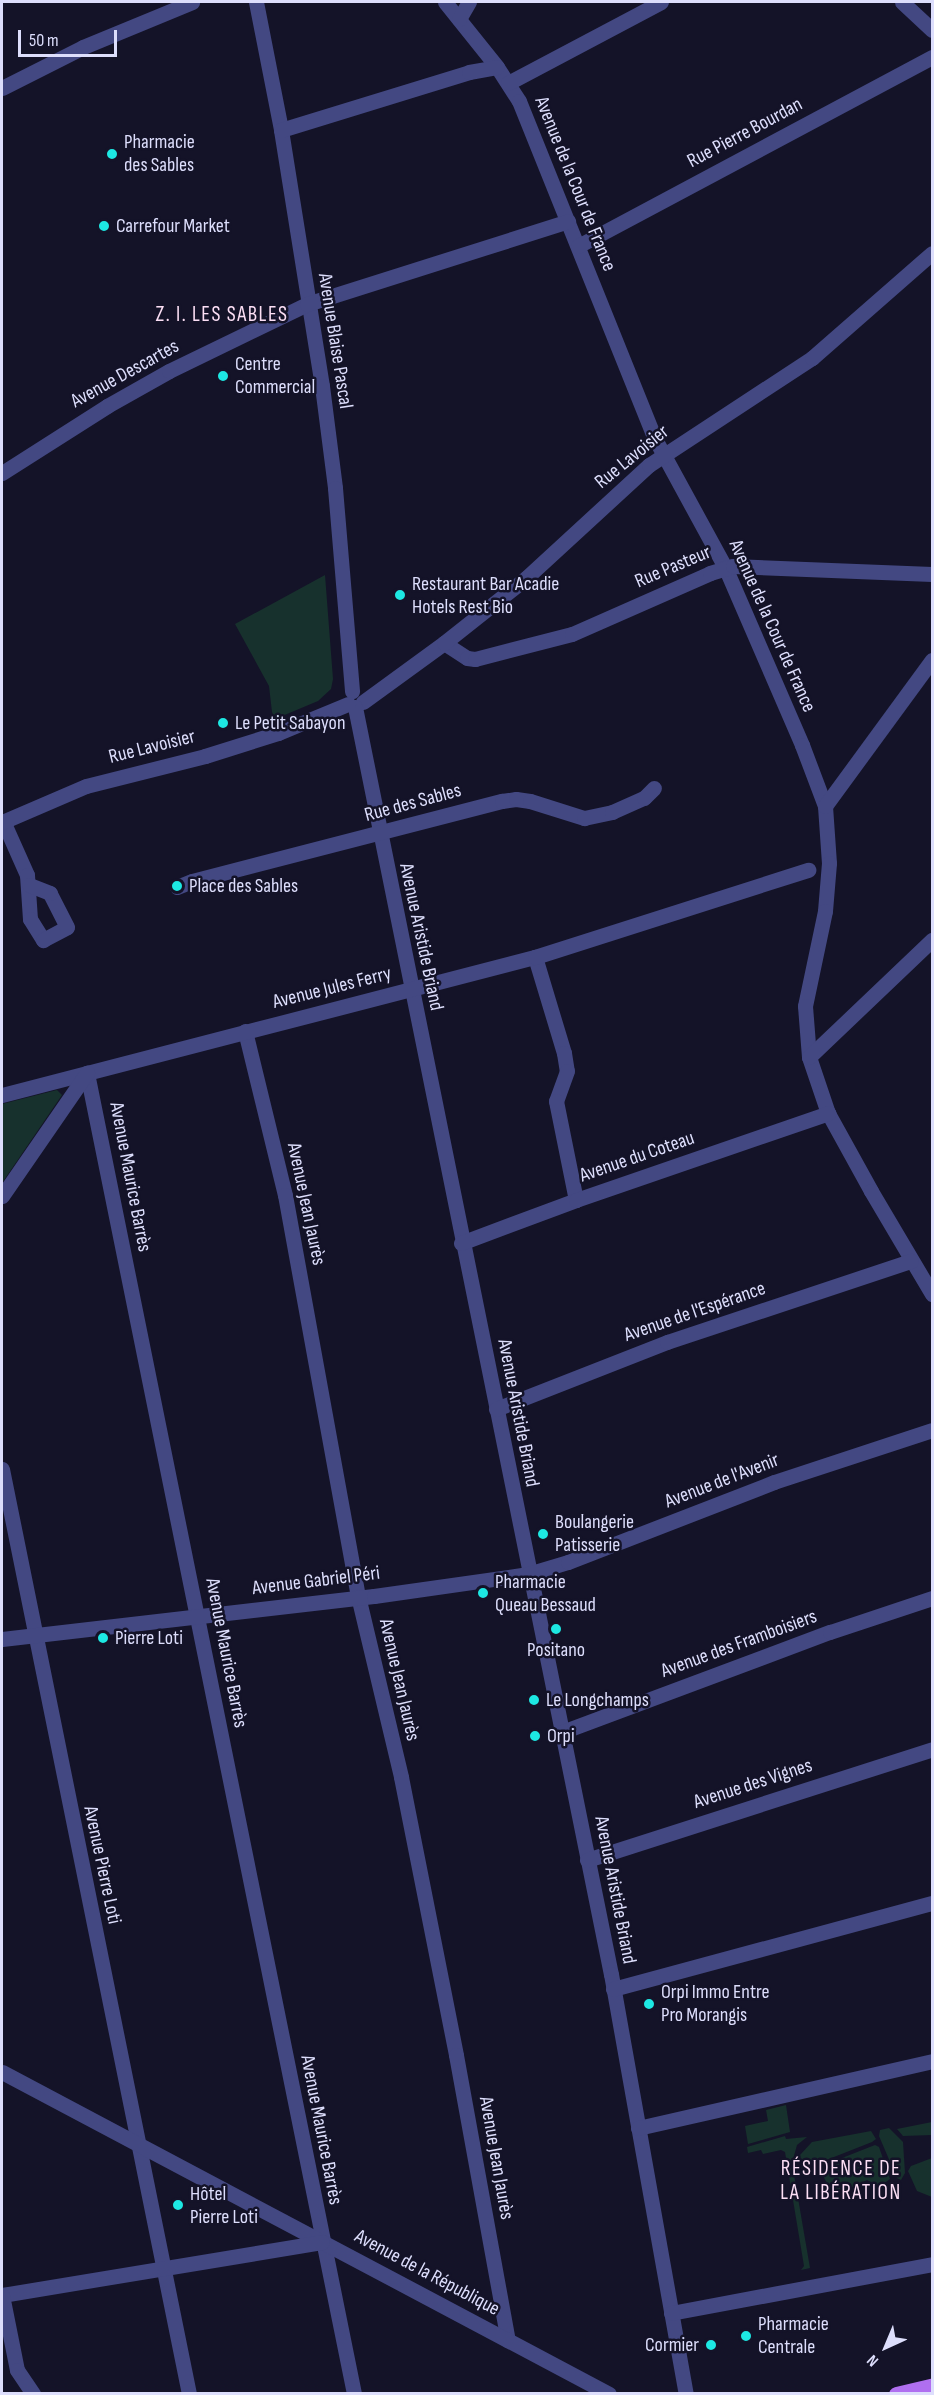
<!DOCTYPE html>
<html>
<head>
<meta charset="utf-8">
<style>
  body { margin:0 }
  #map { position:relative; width:934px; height:2395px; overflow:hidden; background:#141328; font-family:"Sofia Sans Condensed",sans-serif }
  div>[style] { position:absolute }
  .green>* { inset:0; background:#17312d }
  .minor>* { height:15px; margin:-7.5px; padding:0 7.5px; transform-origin:7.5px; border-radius:7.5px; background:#434882 }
  .major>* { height:15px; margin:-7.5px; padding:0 7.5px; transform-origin:7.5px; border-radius:7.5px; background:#b06ff0 }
  .dots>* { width:16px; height:16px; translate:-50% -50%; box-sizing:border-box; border:3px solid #141328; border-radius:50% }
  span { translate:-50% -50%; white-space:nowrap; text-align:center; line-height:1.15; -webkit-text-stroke:5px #141328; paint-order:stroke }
  .street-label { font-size:20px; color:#dddefc }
  .poi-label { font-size:20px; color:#dddefc }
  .left { translate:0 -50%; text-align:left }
  .right { translate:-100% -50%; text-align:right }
  .neighbourhood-label { font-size:21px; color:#fcdff5; letter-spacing:1.5px }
  .frame { position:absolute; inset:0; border:3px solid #dddefc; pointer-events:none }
  .north { position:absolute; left:856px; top:2317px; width:60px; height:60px; -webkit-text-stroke:4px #141328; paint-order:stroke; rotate:224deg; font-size:16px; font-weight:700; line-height:24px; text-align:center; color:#dddefc }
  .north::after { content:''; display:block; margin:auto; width:21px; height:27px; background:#dddefc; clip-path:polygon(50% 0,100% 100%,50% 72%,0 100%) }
  .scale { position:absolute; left:18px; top:30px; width:99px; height:27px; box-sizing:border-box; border:3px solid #dddefc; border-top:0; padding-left:8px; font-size:18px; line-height:21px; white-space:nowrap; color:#dddefc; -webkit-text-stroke:4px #141328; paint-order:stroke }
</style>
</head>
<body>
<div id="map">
  <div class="green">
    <div style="clip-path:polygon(325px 575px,333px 679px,331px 689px,318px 701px,275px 719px,272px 712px,269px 686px,235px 624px)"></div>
    <div style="clip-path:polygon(57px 1090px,62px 1095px,2px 1183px,2px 1104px)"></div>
    <div style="clip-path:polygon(786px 2105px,790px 2132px,748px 2144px,745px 2126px,768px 2121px,766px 2110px)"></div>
    <div style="clip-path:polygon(932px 2122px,932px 2135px,903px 2136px,897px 2129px)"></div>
    <div style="clip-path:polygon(889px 2128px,903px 2142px,905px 2173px,901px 2180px,897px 2178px,879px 2136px,880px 2130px)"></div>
    <div style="clip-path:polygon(871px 2131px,876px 2139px,872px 2142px,801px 2170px,800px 2155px,812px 2142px)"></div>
    <div style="clip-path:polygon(785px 2136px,786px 2139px,807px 2137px,797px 2145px,792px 2163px,810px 2268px,801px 2270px,804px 2266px,785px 2152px,781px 2150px,763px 2154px,761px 2150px,748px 2153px,747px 2147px)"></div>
    <div style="clip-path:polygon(875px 2145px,879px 2147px,890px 2179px,879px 2187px,867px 2180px,854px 2187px,831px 2192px,819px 2167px)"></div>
    <div style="clip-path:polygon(932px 2158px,932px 2197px,917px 2191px,908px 2171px,911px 2166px)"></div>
  </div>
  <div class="minor">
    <div style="left:256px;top:2px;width:130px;rotate:78.9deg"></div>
    <div style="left:281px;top:130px;width:259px;rotate:80.9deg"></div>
    <div style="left:322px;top:386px;width:103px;rotate:82.7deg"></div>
    <div style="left:335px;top:488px;width:204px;rotate:85.2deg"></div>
    <div style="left:445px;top:2px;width:83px;rotate:51.3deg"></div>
    <div style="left:497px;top:67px;width:40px;rotate:57.1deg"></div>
    <div style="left:519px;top:101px;width:362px;rotate:68.1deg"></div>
    <div style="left:654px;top:437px;width:148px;rotate:61.4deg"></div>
    <div style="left:725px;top:567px;width:194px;rotate:66.6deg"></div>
    <div style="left:802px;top:745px;width:65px;rotate:69.3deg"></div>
    <div style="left:825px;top:806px;width:57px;rotate:86deg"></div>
    <div style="left:829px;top:863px;width:48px;rotate:94.8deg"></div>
    <div style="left:825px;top:911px;width:97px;rotate:101.9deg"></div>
    <div style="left:805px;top:1006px;width:51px;rotate:85.5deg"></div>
    <div style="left:809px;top:1057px;width:59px;rotate:71.3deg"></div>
    <div style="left:828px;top:1113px;width:89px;rotate:61.1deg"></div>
    <div style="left:871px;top:1191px;width:120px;rotate:59.4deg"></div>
    <div style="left:902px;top:2px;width:41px;rotate:43deg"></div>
    <div style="left:459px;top:19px;width:20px;rotate:-60deg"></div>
    <div style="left:508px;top:83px;width:173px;rotate:-27.9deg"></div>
    <div style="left:2px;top:88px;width:91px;rotate:-26.8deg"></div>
    <div style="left:83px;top:47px;width:118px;rotate:-22.4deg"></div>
    <div style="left:281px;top:130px;width:197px;rotate:-17.1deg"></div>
    <div style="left:469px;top:72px;width:28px;rotate:-10deg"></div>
    <div style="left:578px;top:246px;width:401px;rotate:-28.1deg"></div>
    <div style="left:2px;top:473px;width:125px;rotate:-32.5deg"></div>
    <div style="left:107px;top:406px;width:71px;rotate:-29.4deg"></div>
    <div style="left:169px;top:371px;width:153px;rotate:-25.9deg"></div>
    <div style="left:307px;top:304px;width:274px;rotate:-17.6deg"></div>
    <div style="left:444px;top:643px;width:27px;rotate:33deg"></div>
    <div style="left:467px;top:658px;width:8px;rotate:7deg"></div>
    <div style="left:475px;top:659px;width:100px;rotate:-14.5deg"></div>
    <div style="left:572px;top:634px;width:151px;rotate:-23.8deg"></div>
    <div style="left:710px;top:573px;width:24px;rotate:-17deg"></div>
    <div style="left:733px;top:566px;width:199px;rotate:2.3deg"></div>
    <div style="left:363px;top:702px;width:100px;rotate:-36.1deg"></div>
    <div style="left:444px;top:643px;width:105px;rotate:-38.4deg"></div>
    <div style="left:526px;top:578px;width:167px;rotate:-42.6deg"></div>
    <div style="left:649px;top:465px;width:195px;rotate:-33.3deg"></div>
    <div style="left:812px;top:358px;width:159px;rotate:-41.2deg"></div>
    <div style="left:355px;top:707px;width:1293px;rotate:78.58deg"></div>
    <div style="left:611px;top:1974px;width:427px;rotate:79.9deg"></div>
    <div style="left:825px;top:806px;width:181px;rotate:-53.8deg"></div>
    <div style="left:3px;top:821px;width:59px;rotate:66deg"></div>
    <div style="left:27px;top:875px;width:44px;rotate:86.1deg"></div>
    <div style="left:30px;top:919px;width:25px;rotate:58deg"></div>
    <div style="left:43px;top:940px;width:27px;rotate:-28deg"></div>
    <div style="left:67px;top:927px;width:38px;rotate:-117deg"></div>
    <div style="left:50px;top:893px;width:22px;rotate:-159deg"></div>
    <div style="left:2px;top:822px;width:91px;rotate:-23.2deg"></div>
    <div style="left:86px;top:786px;width:123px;rotate:-14.1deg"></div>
    <div style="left:205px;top:756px;width:77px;rotate:-17.5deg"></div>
    <div style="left:278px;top:733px;width:76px;rotate:-22.5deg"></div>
    <div style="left:177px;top:887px;width:16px;rotate:-22deg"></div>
    <div style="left:192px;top:881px;width:320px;rotate:-14.5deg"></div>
    <div style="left:502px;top:801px;width:14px;rotate:-8deg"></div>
    <div style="left:516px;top:799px;width:14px;rotate:8deg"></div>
    <div style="left:530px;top:801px;width:57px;rotate:17.5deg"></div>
    <div style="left:584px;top:818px;width:29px;rotate:-12deg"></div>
    <div style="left:612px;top:812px;width:35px;rotate:-24deg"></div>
    <div style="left:644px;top:798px;width:14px;rotate:-45deg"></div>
    <div style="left:535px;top:957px;width:100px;rotate:73.2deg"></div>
    <div style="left:564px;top:1053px;width:18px;rotate:81deg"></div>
    <div style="left:567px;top:1071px;width:32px;rotate:110deg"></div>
    <div style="left:556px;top:1101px;width:101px;rotate:78.6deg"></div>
    <div style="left:245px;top:1031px;width:169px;rotate:76.3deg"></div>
    <div style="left:285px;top:1195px;width:408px;rotate:79.7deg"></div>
    <div style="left:358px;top:1596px;width:186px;rotate:76.6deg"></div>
    <div style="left:401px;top:1777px;width:283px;rotate:78.8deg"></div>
    <div style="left:456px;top:2055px;width:290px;rotate:79.7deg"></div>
    <div style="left:809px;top:1057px;width:170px;rotate:-43.6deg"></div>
    <div style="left:87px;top:1073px;width:1348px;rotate:78.57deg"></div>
    <div style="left:2px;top:1095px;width:551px;rotate:-14.52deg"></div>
    <div style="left:535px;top:957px;width:287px;rotate:-17.7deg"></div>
    <div style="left:2px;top:1196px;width:150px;rotate:-55.4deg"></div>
    <div style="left:461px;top:1243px;width:123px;rotate:-20.5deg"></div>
    <div style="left:576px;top:1200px;width:267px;rotate:-19deg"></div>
    <div style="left:496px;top:1409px;width:184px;rotate:-21.4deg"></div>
    <div style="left:667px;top:1342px;width:257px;rotate:-18.4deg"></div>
    <div style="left:2px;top:1469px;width:944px;rotate:78.57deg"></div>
    <div style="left:2px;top:1639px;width:374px;rotate:-6.6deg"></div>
    <div style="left:374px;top:1596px;width:156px;rotate:-8.1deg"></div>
    <div style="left:528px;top:1574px;width:42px;rotate:-16.7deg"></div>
    <div style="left:568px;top:1562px;width:221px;rotate:-21.2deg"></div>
    <div style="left:774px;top:1482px;width:166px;rotate:-18.2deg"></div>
    <div style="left:562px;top:1732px;width:286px;rotate:-20.5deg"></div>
    <div style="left:830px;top:1632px;width:108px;rotate:-18.4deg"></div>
    <div style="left:587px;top:1860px;width:362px;rotate:-17.8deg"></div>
    <div style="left:613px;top:1989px;width:330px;rotate:-15.1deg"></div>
    <div style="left:2px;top:2072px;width:687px;rotate:27.94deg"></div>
    <div style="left:638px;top:2128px;width:302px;rotate:-12.8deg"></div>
    <div style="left:2px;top:2295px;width:324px;rotate:-9.4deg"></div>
    <div style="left:2px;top:2295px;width:76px;rotate:78.7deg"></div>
    <div style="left:17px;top:2370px;width:29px;rotate:56deg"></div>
    <div style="left:671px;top:2313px;width:266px;rotate:-10.6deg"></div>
  </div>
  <div class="major">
    <div style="left:896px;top:2394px;width:37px;rotate:-13deg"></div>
  </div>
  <div class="dots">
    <div style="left:112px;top:154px;background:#1de8e3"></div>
    <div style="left:104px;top:226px;background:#1de8e3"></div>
    <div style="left:223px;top:376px;background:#1de8e3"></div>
    <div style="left:400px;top:595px;background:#1de8e3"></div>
    <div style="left:223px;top:723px;background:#1de8e3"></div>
    <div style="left:177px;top:886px;background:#1de8e3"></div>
    <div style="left:543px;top:1534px;background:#1de8e3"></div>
    <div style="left:483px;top:1593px;background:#1de8e3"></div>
    <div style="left:556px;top:1629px;background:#1de8e3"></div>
    <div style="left:103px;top:1638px;background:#1de8e3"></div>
    <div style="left:534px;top:1700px;background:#1de8e3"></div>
    <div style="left:535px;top:1736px;background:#1de8e3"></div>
    <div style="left:649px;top:2004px;background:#1de8e3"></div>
    <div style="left:178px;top:2205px;background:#1de8e3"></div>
    <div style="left:746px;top:2336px;background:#1de8e3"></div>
    <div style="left:711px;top:2345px;background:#1de8e3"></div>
  </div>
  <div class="street-label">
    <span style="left:745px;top:133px;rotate:-28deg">Rue Pierre Bourdan</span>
    <span style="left:575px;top:184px;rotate:68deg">Avenue de la Cour de France</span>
    <span style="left:335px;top:341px;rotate:81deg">Avenue Blaise Pascal</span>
    <span style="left:125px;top:374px;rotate:-29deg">Avenue Descartes</span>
    <span style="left:632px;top:457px;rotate:-39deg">Rue Lavoisier</span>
    <span style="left:673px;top:567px;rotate:-23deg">Rue Pasteur</span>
    <span style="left:772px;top:626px;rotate:66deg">Avenue de la Cour de France</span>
    <span style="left:152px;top:747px;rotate:-14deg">Rue Lavoisier</span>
    <span style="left:413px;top:803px;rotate:-15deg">Rue des Sables</span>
    <span style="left:421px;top:937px;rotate:78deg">Avenue Aristide Briand</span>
    <span style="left:332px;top:988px;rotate:-14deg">Avenue Jules Ferry</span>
    <span style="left:637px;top:1157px;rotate:-19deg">Avenue du Coteau</span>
    <span style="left:130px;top:1177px;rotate:79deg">Avenue Maurice Barrès</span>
    <span style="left:306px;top:1204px;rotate:78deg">Avenue Jean Jaurès</span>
    <span style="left:695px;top:1312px;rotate:-19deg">Avenue de l'Espérance</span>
    <span style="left:518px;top:1413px;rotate:79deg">Avenue Aristide Briand</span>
    <span style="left:722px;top:1481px;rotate:-21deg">Avenue de l'Avenir</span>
    <span style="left:316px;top:1581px;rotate:-7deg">Avenue Gabriel Péri</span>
    <span style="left:739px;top:1644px;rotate:-20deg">Avenue des Framboisiers</span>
    <span style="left:226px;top:1653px;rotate:79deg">Avenue Maurice Barrès</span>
    <span style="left:399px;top:1680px;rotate:77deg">Avenue Jean Jaurès</span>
    <span style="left:753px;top:1784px;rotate:-18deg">Avenue des Vignes</span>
    <span style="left:102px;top:1865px;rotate:78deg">Avenue Pierre Loti</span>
    <span style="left:615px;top:1890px;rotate:79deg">Avenue Aristide Briand</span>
    <span style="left:321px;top:2130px;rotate:79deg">Avenue Maurice Barrès</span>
    <span style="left:496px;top:2158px;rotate:80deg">Avenue Jean Jaurès</span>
    <span style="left:427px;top:2273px;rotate:28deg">Avenue de la République</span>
  </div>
  <div class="poi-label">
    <span class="left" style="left:124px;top:154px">Pharmacie<br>des Sables</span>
    <span class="left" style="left:116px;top:226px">Carrefour Market</span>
    <span class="left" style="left:235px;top:376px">Centre<br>Commercial</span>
    <span class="left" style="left:412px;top:596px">Restaurant Bar Acadie<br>Hotels Rest Bio</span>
    <span class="left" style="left:235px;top:723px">Le Petit Sabayon</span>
    <span class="left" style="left:189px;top:886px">Place des Sables</span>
    <span class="left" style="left:555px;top:1534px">Boulangerie<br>Patisserie</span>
    <span class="left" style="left:495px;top:1594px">Pharmacie<br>Queau Bessaud</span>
    <span class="left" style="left:115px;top:1638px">Pierre Loti</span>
    <span style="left:556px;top:1650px">Positano</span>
    <span class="left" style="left:546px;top:1700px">Le Longchamps</span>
    <span class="left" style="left:547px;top:1736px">Orpi</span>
    <span class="left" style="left:661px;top:2004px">Orpi Immo Entre<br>Pro Morangis</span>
    <span class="left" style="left:190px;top:2206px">Hôtel<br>Pierre Loti</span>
    <span class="left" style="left:758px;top:2336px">Pharmacie<br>Centrale</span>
    <span class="right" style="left:699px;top:2345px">Cormier</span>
  </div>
  <div class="neighbourhood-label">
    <span style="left:222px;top:315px">Z. I. LES SABLES</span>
    <span style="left:841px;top:2181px">RÉSIDENCE DE<br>LA LIBÉRATION</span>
  </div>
  <div class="frame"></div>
  <div class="north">N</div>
  <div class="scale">50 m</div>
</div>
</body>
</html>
